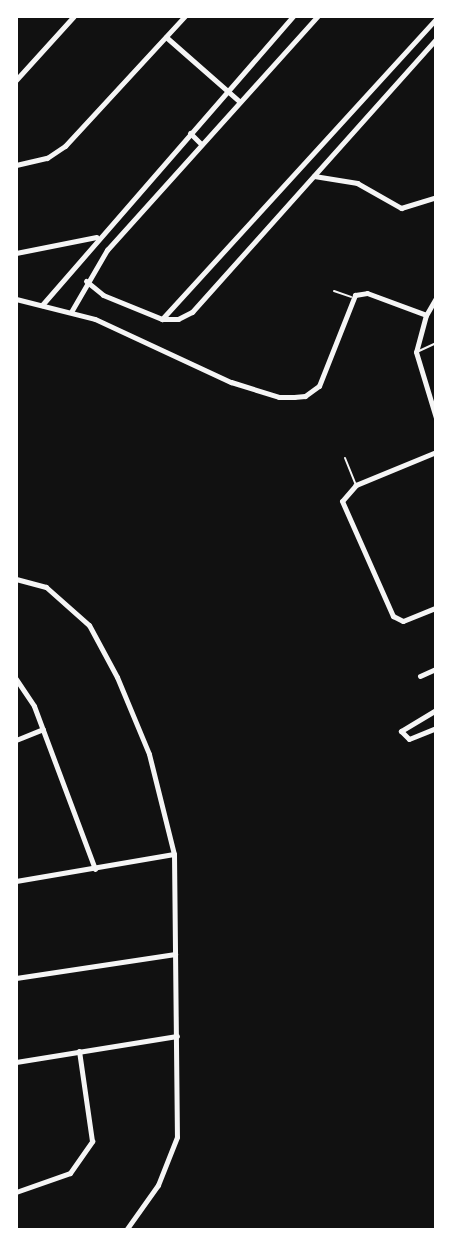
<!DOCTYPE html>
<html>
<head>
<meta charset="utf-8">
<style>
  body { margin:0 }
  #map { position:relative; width:452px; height:1246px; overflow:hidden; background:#111; font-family:"Sofia Sans Condensed",sans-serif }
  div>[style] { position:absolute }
  .service>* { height:2px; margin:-1px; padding:0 1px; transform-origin:1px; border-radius:1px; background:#f5f5f5 }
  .minor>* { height:5px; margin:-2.5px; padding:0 2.5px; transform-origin:2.5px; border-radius:2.5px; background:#f5f5f5 }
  span { translate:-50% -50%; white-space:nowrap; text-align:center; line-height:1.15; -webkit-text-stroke:4.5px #fff; paint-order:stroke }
  .frame { position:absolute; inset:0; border:18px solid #fff; pointer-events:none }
</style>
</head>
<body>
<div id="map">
  <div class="service">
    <div style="left:334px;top:291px;width:18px;rotate:19deg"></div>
    <div style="left:419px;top:351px;width:19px;rotate:-25deg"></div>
    <div style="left:345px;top:458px;width:29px;rotate:68deg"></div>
  </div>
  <div class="minor">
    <div style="left:166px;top:37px;width:98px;rotate:41.3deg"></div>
    <div style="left:16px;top:80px;width:86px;rotate:-47.8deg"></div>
    <div style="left:190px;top:133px;width:16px;rotate:45deg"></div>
    <div style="left:16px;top:165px;width:32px;rotate:-13deg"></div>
    <div style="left:47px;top:158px;width:22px;rotate:-34deg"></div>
    <div style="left:65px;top:146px;width:177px;rotate:-47.3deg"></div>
    <div style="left:314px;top:176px;width:44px;rotate:9.2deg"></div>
    <div style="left:357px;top:183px;width:51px;rotate:29.6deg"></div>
    <div style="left:401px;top:208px;width:37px;rotate:-17deg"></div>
    <div style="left:16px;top:253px;width:82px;rotate:-11.3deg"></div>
    <div style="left:86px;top:281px;width:22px;rotate:39deg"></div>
    <div style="left:103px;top:295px;width:64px;rotate:22.1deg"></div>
    <div style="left:162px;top:319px;width:16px"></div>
    <div style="left:178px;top:319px;width:16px;rotate:-27deg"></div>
    <div style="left:192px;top:312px;width:366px;rotate:-48.2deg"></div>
    <div style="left:436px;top:298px;width:20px;rotate:120deg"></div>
    <div style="left:426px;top:315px;width:38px;rotate:105deg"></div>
    <div style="left:416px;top:352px;width:69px;rotate:73.1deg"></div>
    <div style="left:16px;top:299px;width:81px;rotate:14.2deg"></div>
    <div style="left:95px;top:319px;width:150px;rotate:24.9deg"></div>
    <div style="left:231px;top:382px;width:50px;rotate:17.4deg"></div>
    <div style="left:279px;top:397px;width:15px"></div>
    <div style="left:294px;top:397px;width:11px;rotate:-5deg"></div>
    <div style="left:305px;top:396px;width:17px;rotate:-36deg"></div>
    <div style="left:319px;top:386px;width:98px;rotate:-68.4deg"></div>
    <div style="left:355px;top:295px;width:12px;rotate:-9deg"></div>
    <div style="left:367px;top:293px;width:63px;rotate:20.4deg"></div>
    <div style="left:42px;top:305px;width:383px;rotate:-49deg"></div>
    <div style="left:71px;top:312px;width:72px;rotate:-59.9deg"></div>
    <div style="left:107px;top:250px;width:315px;rotate:-48deg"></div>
    <div style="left:162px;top:319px;width:406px;rotate:-47.6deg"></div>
    <div style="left:436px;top:452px;width:87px;rotate:157.6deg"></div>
    <div style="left:356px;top:485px;width:21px;rotate:131deg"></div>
    <div style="left:342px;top:501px;width:126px;rotate:66.1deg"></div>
    <div style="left:393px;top:616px;width:11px;rotate:27deg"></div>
    <div style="left:403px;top:621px;width:35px;rotate:-22deg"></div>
    <div style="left:16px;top:579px;width:31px;rotate:15deg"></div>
    <div style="left:46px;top:587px;width:57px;rotate:41.5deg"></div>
    <div style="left:89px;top:625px;width:59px;rotate:61.7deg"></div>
    <div style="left:117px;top:677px;width:83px;rotate:67.4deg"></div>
    <div style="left:149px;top:754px;width:103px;rotate:76deg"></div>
    <div style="left:174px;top:854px;width:283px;rotate:89.4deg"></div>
    <div style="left:177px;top:1137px;width:52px;rotate:111.6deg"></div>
    <div style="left:158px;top:1185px;width:55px;rotate:125.4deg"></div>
    <div style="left:420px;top:676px;width:17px;rotate:-24deg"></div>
    <div style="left:16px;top:679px;width:32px;rotate:56deg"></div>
    <div style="left:34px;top:706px;width:174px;rotate:69.5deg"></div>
    <div style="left:436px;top:710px;width:41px;rotate:149deg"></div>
    <div style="left:401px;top:731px;width:11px;rotate:45deg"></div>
    <div style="left:409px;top:739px;width:29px;rotate:-22deg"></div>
    <div style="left:16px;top:740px;width:29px;rotate:-22deg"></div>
    <div style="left:16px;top:881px;width:160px;rotate:-9.7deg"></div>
    <div style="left:16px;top:978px;width:161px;rotate:-8.6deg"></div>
    <div style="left:16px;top:1062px;width:163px;rotate:-9.2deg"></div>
    <div style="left:16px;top:1192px;width:57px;rotate:-19.4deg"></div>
    <div style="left:70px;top:1173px;width:39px;rotate:-55deg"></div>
    <div style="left:92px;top:1141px;width:91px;rotate:-98.2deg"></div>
  </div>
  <div class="frame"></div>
</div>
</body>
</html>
